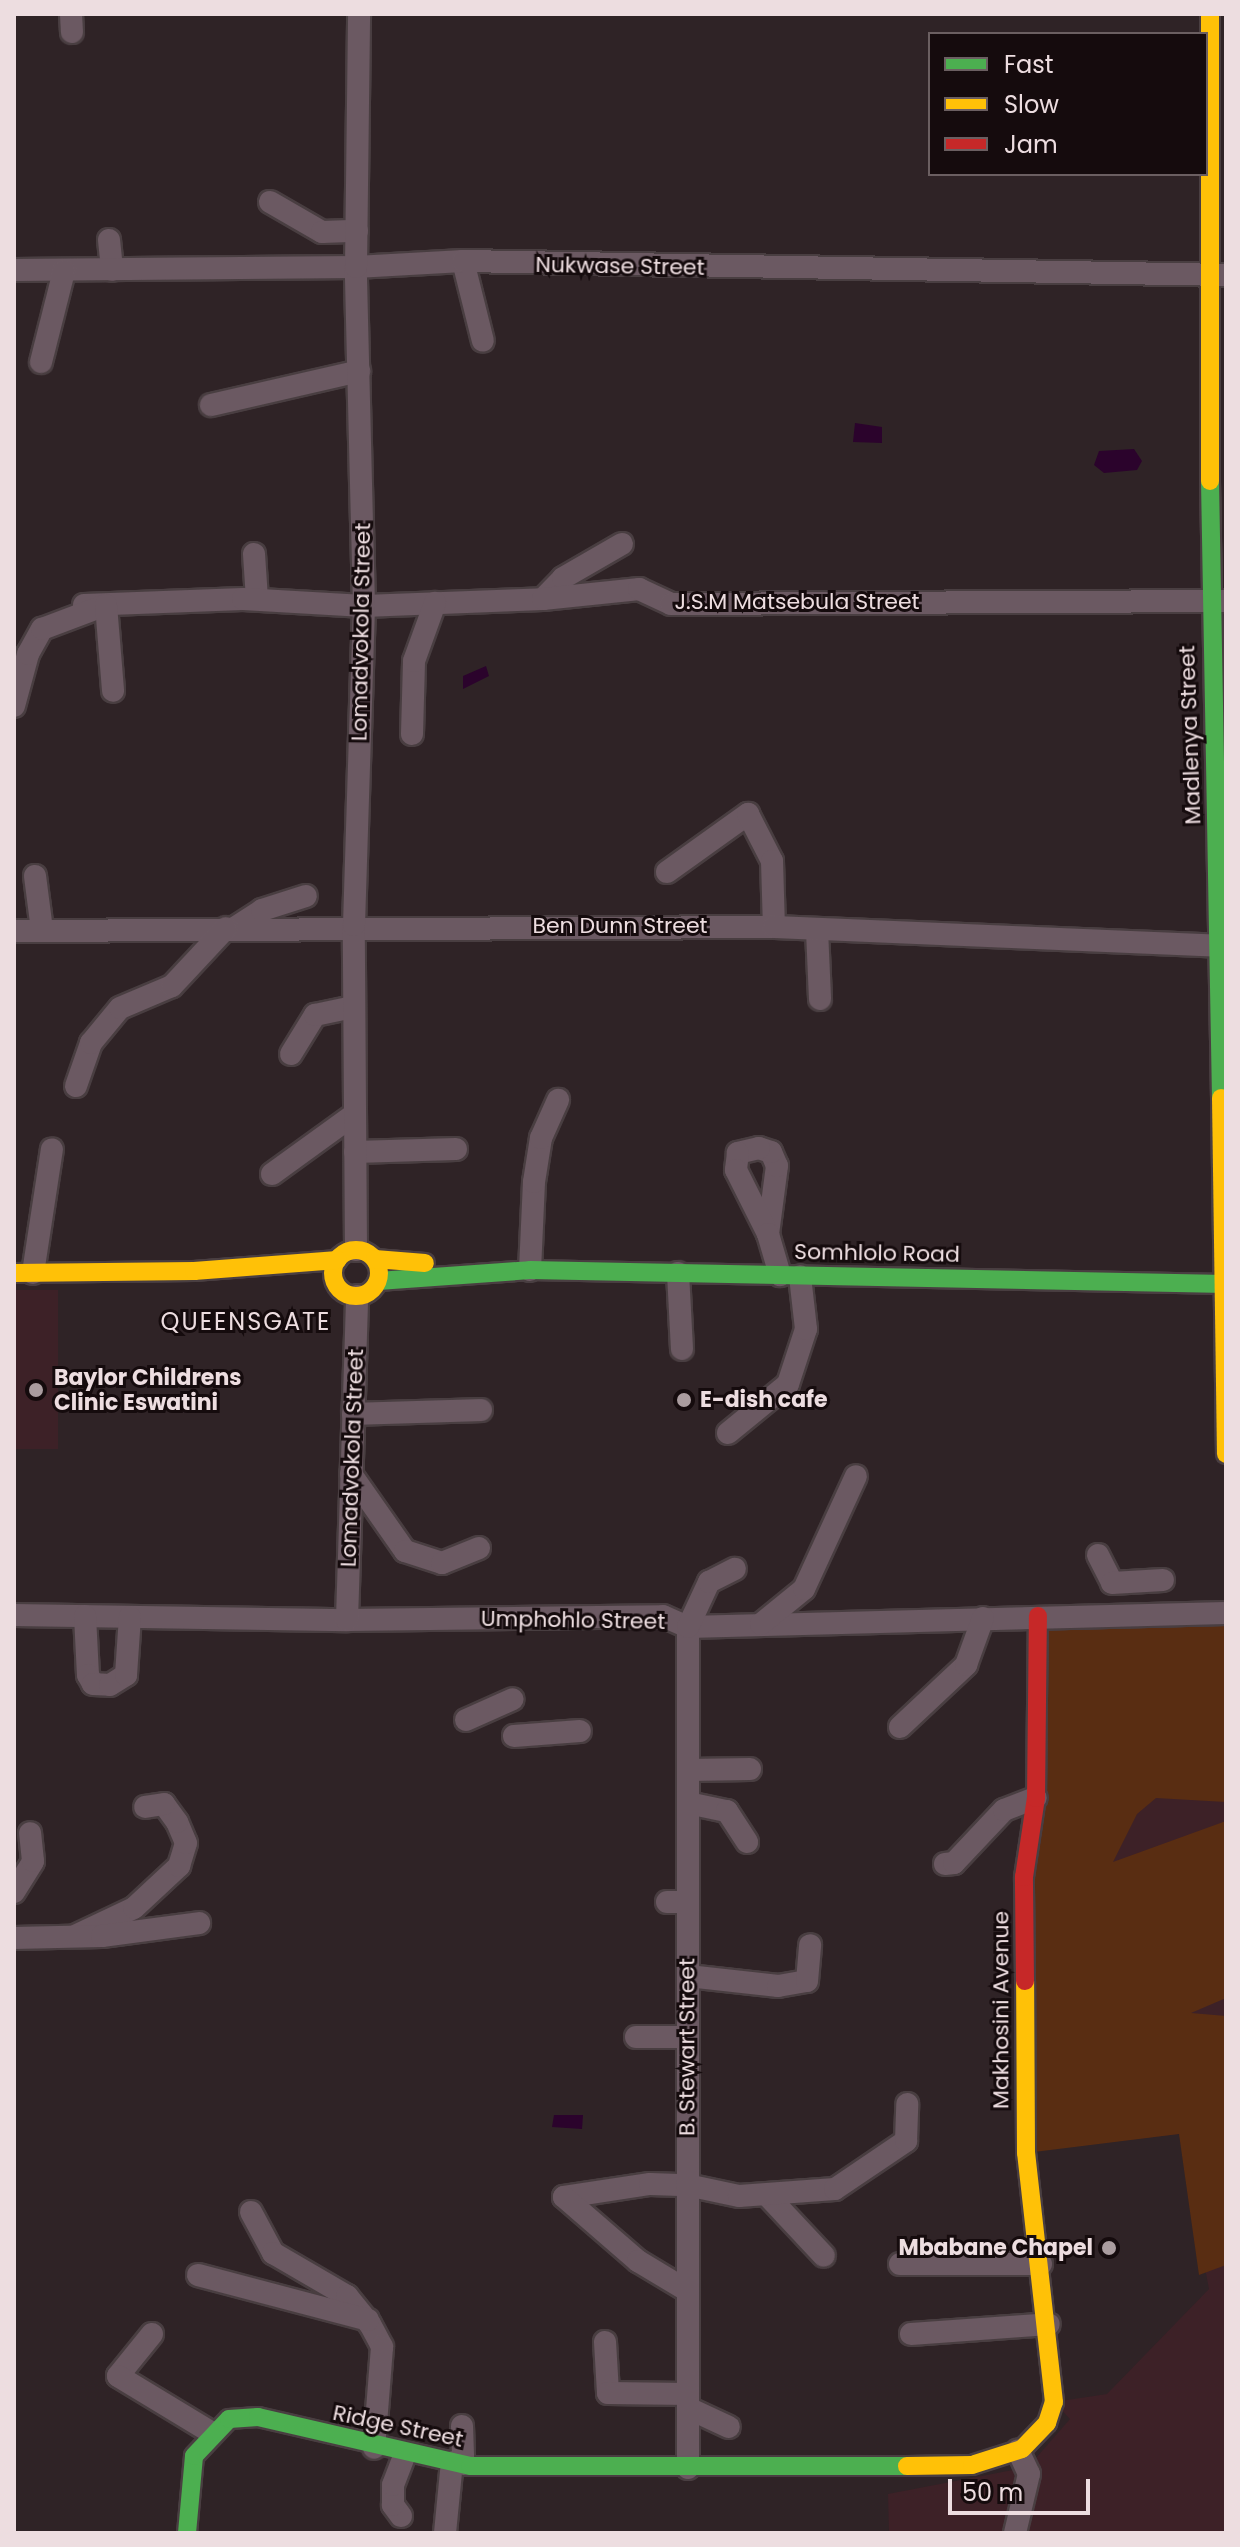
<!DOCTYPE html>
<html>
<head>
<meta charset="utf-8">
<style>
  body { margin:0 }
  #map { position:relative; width:1240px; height:2547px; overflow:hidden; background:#2f2326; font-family:Poppins,sans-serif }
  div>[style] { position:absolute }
  .built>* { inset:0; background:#3d2127; transform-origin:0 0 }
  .green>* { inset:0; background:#592d12 }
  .water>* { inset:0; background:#2b032c }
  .roads { filter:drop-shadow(2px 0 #493e41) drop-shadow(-2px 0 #493e41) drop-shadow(0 2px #493e41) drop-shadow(0 -2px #493e41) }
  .street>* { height:22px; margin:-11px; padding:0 11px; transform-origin:11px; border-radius:11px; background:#6b5962 }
  .fast>* { height:18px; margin:-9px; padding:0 9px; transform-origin:9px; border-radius:9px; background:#4caf50 }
  .slow>* { height:18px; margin:-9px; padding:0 9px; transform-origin:9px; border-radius:9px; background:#ffc107 }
  .slow>.ring { margin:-9px; padding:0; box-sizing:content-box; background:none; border:18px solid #ffc107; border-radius:50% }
  .jam>* { height:18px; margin:-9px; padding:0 9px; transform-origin:9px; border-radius:9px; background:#c62828 }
  .dots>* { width:22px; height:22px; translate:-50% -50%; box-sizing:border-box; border:4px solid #150b0d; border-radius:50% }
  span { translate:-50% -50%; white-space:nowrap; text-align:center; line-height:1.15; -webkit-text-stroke:6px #150b0d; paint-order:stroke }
  .street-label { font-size:22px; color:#eddde0 }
  .poi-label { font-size:22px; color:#eddde0; font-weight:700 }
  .left { translate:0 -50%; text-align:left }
  .right { translate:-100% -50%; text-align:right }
  .neighbourhood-label { font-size:24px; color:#eddde0; letter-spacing:2px }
  .frame { position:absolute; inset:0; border:16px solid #eddde0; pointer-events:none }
  .legend { position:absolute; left:928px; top:32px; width:280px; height:144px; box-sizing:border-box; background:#150b0d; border:2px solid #6b5f61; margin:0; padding:10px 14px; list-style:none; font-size:24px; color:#eddde0 }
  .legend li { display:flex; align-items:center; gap:16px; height:40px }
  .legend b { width:40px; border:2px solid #6b5f61 }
  .scale { position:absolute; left:948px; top:2479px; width:142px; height:36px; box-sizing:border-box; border:4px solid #eddde0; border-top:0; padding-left:10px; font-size:24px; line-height:28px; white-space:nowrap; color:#eddde0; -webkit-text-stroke:6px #150b0d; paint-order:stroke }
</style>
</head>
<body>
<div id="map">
  <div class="built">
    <div style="left:58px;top:1290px;width:159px;height:44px;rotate:90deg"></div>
    <div style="clip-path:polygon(1226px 1795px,1226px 2533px,889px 2533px,888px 2494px,1028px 2467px,1070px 2419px,1054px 2402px,1107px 2394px,1209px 2289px,1179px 2134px,1070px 2147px,1051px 1802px)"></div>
  </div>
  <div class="green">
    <div style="clip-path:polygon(1226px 1613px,1226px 1802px,1156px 1798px,1137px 1814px,1113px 1862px,1226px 1821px,1226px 1998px,1191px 2013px,1226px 2016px,1226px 2265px,1199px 2275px,1179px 2134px,1026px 2153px,1038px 1616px)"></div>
  </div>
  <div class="water">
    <div style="clip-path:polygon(855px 423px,882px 427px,882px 443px,853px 442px)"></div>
    <div style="clip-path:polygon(1134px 449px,1142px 461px,1137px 470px,1104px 473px,1094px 465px,1099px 451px)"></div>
    <div style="clip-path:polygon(486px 666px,489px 676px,463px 689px,463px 676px)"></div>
    <div style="clip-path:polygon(554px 2115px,583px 2115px,582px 2129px,552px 2127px)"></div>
  </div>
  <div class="roads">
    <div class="street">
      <div style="left:71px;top:14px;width:18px;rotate:87deg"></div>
      <div style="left:270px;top:202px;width:60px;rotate:30deg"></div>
      <div style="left:322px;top:232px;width:35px;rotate:-2deg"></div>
      <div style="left:109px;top:240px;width:30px;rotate:84deg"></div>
      <div style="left:463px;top:261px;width:82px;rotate:76deg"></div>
      <div style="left:14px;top:270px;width:342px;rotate:-0.5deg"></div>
      <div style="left:356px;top:267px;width:107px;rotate:-3.2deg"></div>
      <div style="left:463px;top:261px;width:763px;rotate:1.05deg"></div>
      <div style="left:41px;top:362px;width:94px;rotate:-75.8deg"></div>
      <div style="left:211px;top:405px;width:152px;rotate:-12.9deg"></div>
      <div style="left:254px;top:554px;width:45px;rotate:86.2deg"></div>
      <div style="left:543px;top:599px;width:29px;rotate:-46deg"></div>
      <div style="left:563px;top:578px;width:68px;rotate:-30deg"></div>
      <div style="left:84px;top:605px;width:159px;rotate:-2.2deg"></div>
      <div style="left:243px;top:599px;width:121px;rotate:3.3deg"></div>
      <div style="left:364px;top:606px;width:179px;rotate:-2.2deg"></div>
      <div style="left:543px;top:599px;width:97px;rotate:-5.9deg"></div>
      <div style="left:639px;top:589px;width:35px;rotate:25deg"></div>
      <div style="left:671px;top:604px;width:555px;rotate:-0.31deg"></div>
      <div style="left:14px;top:706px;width:54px;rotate:-74.9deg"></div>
      <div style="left:28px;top:654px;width:29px;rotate:-61deg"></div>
      <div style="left:42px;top:629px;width:68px;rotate:-20.6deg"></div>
      <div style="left:106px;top:605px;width:86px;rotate:85.3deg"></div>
      <div style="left:412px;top:734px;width:73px;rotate:-88.4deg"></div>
      <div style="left:414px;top:661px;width:62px;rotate:-70.1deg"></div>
      <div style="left:667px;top:872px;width:100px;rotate:-35.6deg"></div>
      <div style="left:748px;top:814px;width:53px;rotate:62.9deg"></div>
      <div style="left:772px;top:861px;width:66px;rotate:88.3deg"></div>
      <div style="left:35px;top:876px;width:54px;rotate:82.6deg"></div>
      <div style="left:236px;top:927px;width:31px;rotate:-33deg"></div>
      <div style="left:262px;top:910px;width:46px;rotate:-17.7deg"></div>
      <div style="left:817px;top:930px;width:69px;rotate:87.5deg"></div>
      <div style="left:14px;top:931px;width:760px;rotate:-0.3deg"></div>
      <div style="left:774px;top:927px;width:452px;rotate:2.4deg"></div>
      <div style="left:291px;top:1054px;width:46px;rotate:-58.4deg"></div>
      <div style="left:315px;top:1015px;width:40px;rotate:-12deg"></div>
      <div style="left:76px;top:1086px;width:46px;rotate:-70.8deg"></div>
      <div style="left:91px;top:1043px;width:45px;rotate:-50.4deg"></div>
      <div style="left:120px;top:1008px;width:56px;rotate:-22.9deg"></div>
      <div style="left:172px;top:986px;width:79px;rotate:-47deg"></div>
      <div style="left:355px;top:1152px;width:101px;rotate:-1.7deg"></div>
      <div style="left:272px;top:1174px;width:102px;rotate:-35.9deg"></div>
      <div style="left:768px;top:1234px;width:69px;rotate:-82.5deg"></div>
      <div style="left:777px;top:1166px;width:15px;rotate:-113deg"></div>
      <div style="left:771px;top:1152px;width:13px;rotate:-162deg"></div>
      <div style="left:759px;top:1148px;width:22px;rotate:167deg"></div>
      <div style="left:738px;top:1153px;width:17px;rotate:97deg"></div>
      <div style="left:736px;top:1170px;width:72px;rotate:63.4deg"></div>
      <div style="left:768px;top:1234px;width:43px;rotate:73.7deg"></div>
      <div style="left:356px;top:1250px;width:325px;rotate:-90.4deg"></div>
      <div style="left:354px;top:925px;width:319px;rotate:-88.2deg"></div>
      <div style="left:364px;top:606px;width:339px;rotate:-91.4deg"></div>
      <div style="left:356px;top:267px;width:253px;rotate:-89.3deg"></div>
      <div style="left:530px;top:1270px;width:88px;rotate:-87.4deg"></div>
      <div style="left:534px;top:1182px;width:45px;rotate:-81deg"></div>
      <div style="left:541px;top:1138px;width:42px;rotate:-65.9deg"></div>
      <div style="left:33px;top:1273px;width:125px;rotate:-81.3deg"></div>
      <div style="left:678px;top:1273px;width:76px;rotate:87deg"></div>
      <div style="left:353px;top:1414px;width:128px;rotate:-1.8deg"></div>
      <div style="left:728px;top:1433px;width:77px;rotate:-39.2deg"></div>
      <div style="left:788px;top:1384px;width:58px;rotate:-71.9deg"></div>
      <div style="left:806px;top:1329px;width:53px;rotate:-96.5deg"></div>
      <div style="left:351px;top:1474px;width:94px;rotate:55deg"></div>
      <div style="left:405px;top:1551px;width:39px;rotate:18deg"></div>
      <div style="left:442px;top:1563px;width:40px;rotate:-22deg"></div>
      <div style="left:1098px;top:1555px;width:31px;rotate:63deg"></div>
      <div style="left:1112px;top:1583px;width:51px;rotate:-3.4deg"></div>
      <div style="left:14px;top:1615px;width:333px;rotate:0.9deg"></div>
      <div style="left:347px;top:1620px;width:316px;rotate:-0.7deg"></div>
      <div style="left:663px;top:1616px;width:27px;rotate:24deg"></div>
      <div style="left:688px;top:1627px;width:538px;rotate:-1.49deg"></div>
      <div style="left:85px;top:1616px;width:59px;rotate:87.1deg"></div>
      <div style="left:88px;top:1675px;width:10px;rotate:61deg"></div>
      <div style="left:93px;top:1684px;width:17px;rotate:3deg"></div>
      <div style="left:110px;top:1685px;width:19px;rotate:-32deg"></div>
      <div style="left:126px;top:1675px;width:58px;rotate:-86.1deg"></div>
      <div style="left:347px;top:1620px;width:324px;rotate:-88.2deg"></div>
      <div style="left:761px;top:1624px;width:55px;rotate:-39.1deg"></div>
      <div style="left:804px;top:1589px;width:124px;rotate:-65.3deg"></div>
      <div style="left:466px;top:1720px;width:51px;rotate:-24.1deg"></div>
      <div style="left:900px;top:1727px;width:91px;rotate:-43.2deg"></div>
      <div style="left:966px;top:1665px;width:50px;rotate:-70.1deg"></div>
      <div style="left:514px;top:1736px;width:66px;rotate:-4.3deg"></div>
      <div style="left:688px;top:1770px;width:62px;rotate:-0.9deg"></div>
      <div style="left:688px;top:1803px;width:40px;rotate:12deg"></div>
      <div style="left:727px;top:1811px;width:37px;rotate:57deg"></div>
      <div style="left:945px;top:1864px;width:9px;rotate:-6deg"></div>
      <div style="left:954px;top:1863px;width:73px;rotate:-46.7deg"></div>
      <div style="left:1004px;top:1810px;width:34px;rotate:-21deg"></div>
      <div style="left:14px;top:1892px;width:36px;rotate:-58deg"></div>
      <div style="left:33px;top:1861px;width:28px;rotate:-96deg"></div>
      <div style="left:667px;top:1902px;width:21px"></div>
      <div style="left:75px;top:1936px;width:65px;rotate:-25.4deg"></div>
      <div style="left:134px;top:1908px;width:62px;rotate:-43deg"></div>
      <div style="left:179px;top:1866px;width:24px;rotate:-73deg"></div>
      <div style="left:186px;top:1843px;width:23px;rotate:-113deg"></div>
      <div style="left:177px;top:1822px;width:22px;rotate:-126deg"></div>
      <div style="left:164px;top:1804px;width:19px;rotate:171deg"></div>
      <div style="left:14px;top:1938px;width:88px;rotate:-1.3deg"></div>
      <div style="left:102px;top:1936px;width:98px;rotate:-7.6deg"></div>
      <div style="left:688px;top:1976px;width:91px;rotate:6.3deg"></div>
      <div style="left:778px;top:1986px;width:29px;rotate:-10deg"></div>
      <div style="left:807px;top:1981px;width:36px;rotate:-85deg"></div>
      <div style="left:636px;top:2037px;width:51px"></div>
      <div style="left:767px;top:2195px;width:83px;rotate:46.9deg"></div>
      <div style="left:564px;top:2197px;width:87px;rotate:-8.6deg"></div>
      <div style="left:650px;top:2184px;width:37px;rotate:2deg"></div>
      <div style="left:687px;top:2185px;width:53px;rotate:11.9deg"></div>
      <div style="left:739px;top:2196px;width:96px;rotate:-4.2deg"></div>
      <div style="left:835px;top:2189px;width:86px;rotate:-34.1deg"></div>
      <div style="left:906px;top:2141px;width:37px;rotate:-88deg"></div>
      <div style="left:564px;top:2197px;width:98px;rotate:40.9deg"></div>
      <div style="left:638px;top:2261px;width:58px;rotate:31deg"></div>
      <div style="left:251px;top:2212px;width:47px;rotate:61.8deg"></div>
      <div style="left:273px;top:2253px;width:86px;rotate:30.2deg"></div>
      <div style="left:347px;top:2296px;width:36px;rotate:51deg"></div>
      <div style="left:370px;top:2324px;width:26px;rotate:62deg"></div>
      <div style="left:382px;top:2347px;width:101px;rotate:94.5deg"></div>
      <div style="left:900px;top:2264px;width:141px"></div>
      <div style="left:198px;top:2275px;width:176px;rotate:14.8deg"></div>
      <div style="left:152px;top:2334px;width:54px;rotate:129deg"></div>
      <div style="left:118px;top:2376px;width:110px;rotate:31.2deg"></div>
      <div style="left:911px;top:2334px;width:138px;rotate:-4.1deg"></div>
      <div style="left:605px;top:2342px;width:51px;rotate:86.6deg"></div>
      <div style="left:608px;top:2393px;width:80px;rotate:0.7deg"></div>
      <div style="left:688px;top:2408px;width:45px;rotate:24.9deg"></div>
      <div style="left:462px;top:2426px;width:38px;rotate:88deg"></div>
      <div style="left:688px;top:2468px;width:841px;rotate:-90deg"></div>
      <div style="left:688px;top:1627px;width:50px;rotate:-65deg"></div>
      <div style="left:709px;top:1582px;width:29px;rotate:-27deg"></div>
      <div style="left:401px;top:2516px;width:14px;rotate:-126deg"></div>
      <div style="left:393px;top:2505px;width:20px;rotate:-90deg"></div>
      <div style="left:393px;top:2485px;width:33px;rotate:-69deg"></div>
      <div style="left:445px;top:2533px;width:71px;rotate:-84.4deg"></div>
      <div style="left:1015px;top:2533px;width:61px;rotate:-76.7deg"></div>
      <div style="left:1029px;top:2474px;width:26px;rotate:-115deg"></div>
    </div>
    <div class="fast">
      <div style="left:1210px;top:481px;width:617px;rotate:88.98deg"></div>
      <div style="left:378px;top:1281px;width:152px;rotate:-4.1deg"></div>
      <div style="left:530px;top:1270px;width:696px;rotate:1.15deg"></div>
      <div style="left:187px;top:2533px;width:77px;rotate:-84.8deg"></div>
      <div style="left:194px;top:2456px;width:51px;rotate:-46.6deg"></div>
      <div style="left:229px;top:2419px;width:29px;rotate:-4deg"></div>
      <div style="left:258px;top:2417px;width:218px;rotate:13deg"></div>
      <div style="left:470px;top:2466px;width:437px"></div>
    </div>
    <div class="slow">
      <div style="left:1210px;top:14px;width:467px;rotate:90deg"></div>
      <div style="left:1221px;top:1098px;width:356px;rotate:89.2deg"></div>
      <div class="ring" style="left:333px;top:1250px;width:28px;height:28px"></div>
      <div style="left:375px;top:1259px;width:50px;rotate:4.6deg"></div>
      <div style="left:14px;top:1273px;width:180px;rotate:-0.6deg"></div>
      <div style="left:194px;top:1271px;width:144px;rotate:-4.4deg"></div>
      <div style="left:907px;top:2466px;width:65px;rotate:-0.9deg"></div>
      <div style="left:972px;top:2465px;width:52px;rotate:-17.7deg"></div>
      <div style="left:1022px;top:2449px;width:36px;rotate:-46deg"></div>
      <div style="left:1047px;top:2423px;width:22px;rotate:-72deg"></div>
      <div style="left:1054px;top:2402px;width:251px;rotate:-96.4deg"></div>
      <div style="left:1026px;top:2153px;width:172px;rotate:-90.3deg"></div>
    </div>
    <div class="jam">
      <div style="left:1025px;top:1981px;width:104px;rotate:-90.6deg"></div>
      <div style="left:1024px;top:1877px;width:80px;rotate:-81.4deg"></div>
      <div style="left:1036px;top:1798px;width:182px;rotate:-89.4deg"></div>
    </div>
  </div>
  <div class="dots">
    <div style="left:36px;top:1390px;background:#aa9c9f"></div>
    <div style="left:684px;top:1400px;background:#aa9c9f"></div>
    <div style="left:1109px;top:2248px;background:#aa9c9f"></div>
  </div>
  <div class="street-label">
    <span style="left:620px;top:266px;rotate:1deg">Nukwase Street</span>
    <span style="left:797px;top:602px">J.S.M Matsebula Street</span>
    <span style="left:361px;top:632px;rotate:-89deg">Lomadvokola Street</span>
    <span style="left:1190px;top:735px;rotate:-92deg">Madlenya Street</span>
    <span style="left:620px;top:926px">Ben Dunn Street</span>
    <span style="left:877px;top:1253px;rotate:1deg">Somhlolo Road</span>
    <span style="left:352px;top:1458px;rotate:-88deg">Lomadvokola Street</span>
    <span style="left:573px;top:1620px;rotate:1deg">Umphohlo Street</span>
    <span style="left:1001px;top:2010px;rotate:-90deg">Makhosini Avenue</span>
    <span style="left:687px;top:2047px;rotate:-90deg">B. Stewart Street</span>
    <span style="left:398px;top:2426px;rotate:12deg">Ridge Street</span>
  </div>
  <div class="poi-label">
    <span class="left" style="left:54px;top:1390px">Baylor Childrens<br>Clinic Eswatini</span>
    <span class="left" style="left:700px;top:1400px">E-dish cafe</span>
    <span class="right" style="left:1093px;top:2248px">Mbabane Chapel</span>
  </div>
  <div class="neighbourhood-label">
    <span style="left:246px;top:1322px">QUEENSGATE</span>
  </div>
  <div class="frame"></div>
  <ul class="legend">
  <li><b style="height:10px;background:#4caf50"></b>Fast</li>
  <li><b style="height:10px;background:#ffc107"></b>Slow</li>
  <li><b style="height:10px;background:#c62828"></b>Jam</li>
  </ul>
  <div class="scale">50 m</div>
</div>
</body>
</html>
